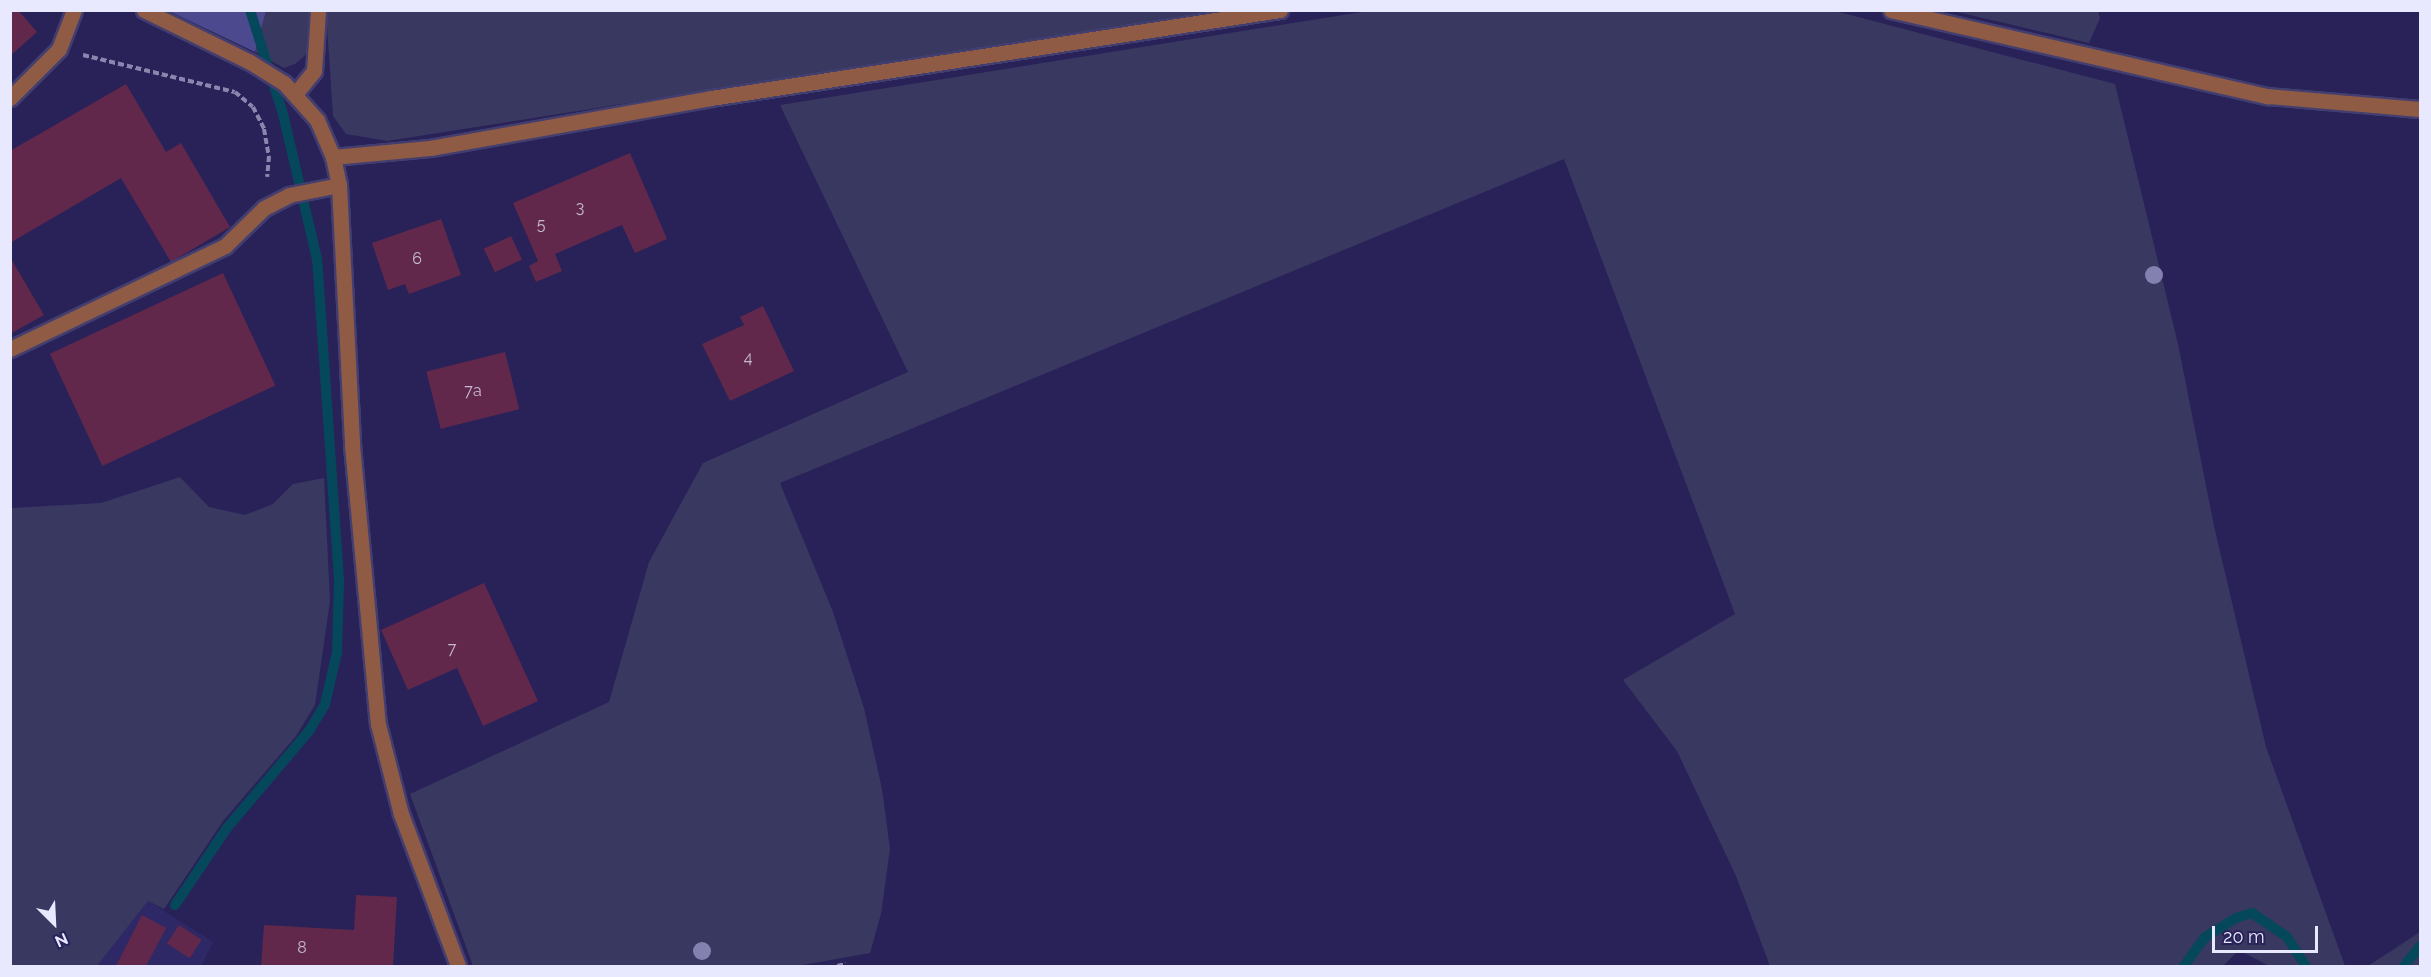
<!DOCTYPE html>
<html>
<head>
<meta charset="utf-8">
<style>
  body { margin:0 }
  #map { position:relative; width:2431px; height:977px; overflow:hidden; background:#282259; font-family:Raleway,sans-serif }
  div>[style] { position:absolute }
  .built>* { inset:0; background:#2f2866 }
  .green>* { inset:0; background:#393861 }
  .forest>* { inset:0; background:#4d498f }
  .stream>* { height:10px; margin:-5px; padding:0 5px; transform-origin:5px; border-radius:5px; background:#06485b }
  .building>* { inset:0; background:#61284c; transform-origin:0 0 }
  .path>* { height:4px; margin-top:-2px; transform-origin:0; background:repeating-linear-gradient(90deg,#8987ad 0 6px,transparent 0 9px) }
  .roads { filter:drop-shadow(2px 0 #433e70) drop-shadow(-2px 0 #433e70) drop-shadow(0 2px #433e70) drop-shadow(0 -2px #433e70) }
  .lane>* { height:15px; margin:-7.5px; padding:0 7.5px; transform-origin:7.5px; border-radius:7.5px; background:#8f5b45 }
  .street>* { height:15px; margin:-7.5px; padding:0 7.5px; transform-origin:7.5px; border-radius:7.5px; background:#8f5b45 }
  .trees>* { width:18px; height:18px; margin:-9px; border-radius:50%; background:#8281b0 }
  span { translate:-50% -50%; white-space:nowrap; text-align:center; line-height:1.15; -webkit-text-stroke:4.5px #282259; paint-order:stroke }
  .number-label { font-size:16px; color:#c6b9d2 }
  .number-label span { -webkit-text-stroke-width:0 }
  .frame { position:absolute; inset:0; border:12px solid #e8e9fe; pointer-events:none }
  .north { position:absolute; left:24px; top:893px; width:60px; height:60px; -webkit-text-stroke:4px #282259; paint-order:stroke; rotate:156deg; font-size:16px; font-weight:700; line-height:24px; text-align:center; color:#e8e9fe }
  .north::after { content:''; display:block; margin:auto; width:21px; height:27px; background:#e8e9fe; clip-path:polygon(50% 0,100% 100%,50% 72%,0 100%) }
  .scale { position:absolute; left:2212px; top:926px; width:106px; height:27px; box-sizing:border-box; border:3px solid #e8e9fe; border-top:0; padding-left:8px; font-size:18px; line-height:21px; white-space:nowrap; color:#e8e9fe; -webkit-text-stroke:4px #282259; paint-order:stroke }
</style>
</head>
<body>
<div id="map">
  <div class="built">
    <div style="clip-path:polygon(148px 901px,213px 942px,201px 966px,97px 966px)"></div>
  </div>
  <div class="green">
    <div style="clip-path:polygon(1374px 10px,1835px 11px,2115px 84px,2178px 344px,2214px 526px,2266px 747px,2345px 966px,2269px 966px,2239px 950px,2223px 966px,1770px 966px,1736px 876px,1677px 751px,1623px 680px,1735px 614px,1564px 159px,780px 483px,833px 612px,864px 708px,882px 789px,890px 849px,881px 914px,870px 953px,797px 966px,473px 966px,410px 794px,609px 702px,649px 562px,703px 463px,908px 372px,780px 105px)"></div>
    <div style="clip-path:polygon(266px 11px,309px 11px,309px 52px,295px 64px,284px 68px,255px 52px)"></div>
    <div style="clip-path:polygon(326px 11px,326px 10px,1215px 11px,387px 141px,346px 134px,333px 116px)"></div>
    <div style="clip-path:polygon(1953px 11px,2098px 11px,2100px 18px,2089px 43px)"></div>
    <div style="clip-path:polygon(180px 477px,209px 507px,245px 515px,273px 504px,293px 484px,324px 478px,330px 601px,315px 705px,296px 736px,223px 821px,164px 909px,148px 901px,97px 966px,11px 966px,11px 508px,101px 503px)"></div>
    <div style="clip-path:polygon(2420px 931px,2420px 966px,2368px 966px,2420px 932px)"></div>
  </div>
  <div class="forest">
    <div style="clip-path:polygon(169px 11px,266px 11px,255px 52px)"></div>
  </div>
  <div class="stream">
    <div style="left:175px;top:905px;width:93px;rotate:-56deg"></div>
    <div style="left:227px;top:828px;width:127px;rotate:-49.8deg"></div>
    <div style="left:309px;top:731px;width:31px;rotate:-59deg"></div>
    <div style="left:325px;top:704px;width:52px;rotate:-76.8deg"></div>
    <div style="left:337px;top:653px;width:73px;rotate:-88.4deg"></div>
    <div style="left:339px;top:580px;width:322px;rotate:-93.9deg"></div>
    <div style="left:317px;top:259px;width:149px;rotate:-103.2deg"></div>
    <div style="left:283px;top:114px;width:109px;rotate:-107.6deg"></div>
    <div style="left:2184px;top:966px;width:34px;rotate:-54deg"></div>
    <div style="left:2204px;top:938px;width:38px;rotate:-32deg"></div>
    <div style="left:2236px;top:918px;width:17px;rotate:-17deg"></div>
    <div style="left:2252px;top:913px;width:42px;rotate:34.4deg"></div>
    <div style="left:2287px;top:937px;width:35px;rotate:57deg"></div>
    <div style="left:2404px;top:966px;width:26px;rotate:-51deg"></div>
  </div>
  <div class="building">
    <div style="clip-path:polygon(10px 10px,18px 10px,37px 32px,10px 56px)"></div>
    <div style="clip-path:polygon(126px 84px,166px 152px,181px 143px,230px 227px,171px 262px,121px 178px,10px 243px,10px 151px)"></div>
    <div style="clip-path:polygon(630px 153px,667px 239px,635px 253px,622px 225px,617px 227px,555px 254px,562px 271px,536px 282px,529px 266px,538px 261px,513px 203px)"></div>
    <div style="clip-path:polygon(441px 219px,461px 275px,409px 294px,405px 284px,388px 290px,372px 243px)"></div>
    <div style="left:511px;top:236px;width:26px;height:30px;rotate:65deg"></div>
    <div style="clip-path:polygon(10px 257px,44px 315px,10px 334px)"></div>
    <div style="left:223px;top:273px;width:124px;height:191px;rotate:65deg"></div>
    <div style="clip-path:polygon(763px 306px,794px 371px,730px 401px,702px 344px,744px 325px,740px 317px)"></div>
    <div style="left:505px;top:352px;width:59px;height:81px;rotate:76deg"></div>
    <div style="clip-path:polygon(484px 583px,538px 701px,483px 726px,457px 668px,408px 690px,381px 630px)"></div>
    <div style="clip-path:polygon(356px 895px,397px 897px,393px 966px,261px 966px,264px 925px,354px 930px)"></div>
    <div style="clip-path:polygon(142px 915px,166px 928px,146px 966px,116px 966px)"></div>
    <div style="left:179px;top:925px;width:27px;height:22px;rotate:33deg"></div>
  </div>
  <div class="path">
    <div style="left:83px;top:55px;width:156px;rotate:13.7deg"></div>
    <div style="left:235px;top:92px;width:23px;rotate:40deg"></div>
    <div style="left:253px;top:107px;width:25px;rotate:63deg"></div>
    <div style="left:264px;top:129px;width:27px;rotate:80deg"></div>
    <div style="left:269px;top:156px;width:21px;rotate:95deg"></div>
    <div style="left:837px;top:966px;width:9px;rotate:-13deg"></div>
  </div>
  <div class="roads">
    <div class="lane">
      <div style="left:296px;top:93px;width:28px;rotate:-51deg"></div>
      <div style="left:314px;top:71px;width:61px;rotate:-86.2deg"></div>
      <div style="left:10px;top:98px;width:69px;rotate:-45deg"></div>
      <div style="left:59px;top:49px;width:42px;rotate:-69deg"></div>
      <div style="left:10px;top:349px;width:238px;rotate:-25.6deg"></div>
      <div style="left:225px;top:246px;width:54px;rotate:-44.3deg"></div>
      <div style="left:264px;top:208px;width:28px;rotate:-27deg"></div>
      <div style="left:289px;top:195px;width:51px;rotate:-11.3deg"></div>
    </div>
    <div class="street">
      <div style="left:144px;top:10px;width:118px;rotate:26.1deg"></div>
      <div style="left:250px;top:62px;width:40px;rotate:32deg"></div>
      <div style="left:284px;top:83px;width:50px;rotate:48.3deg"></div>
      <div style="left:317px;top:120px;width:40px;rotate:66.6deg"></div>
      <div style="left:333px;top:157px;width:29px;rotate:78deg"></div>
      <div style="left:339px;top:185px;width:260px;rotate:87.1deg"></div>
      <div style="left:352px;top:445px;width:280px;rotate:84.7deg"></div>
      <div style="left:378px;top:724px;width:93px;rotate:75.7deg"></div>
      <div style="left:401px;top:814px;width:162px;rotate:69.4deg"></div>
      <div style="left:1891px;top:10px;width:387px;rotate:12.9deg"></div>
      <div style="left:2268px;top:96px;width:153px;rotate:4.9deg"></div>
      <div style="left:333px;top:157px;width:97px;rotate:-5.3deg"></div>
      <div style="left:430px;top:148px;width:285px;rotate:-10.1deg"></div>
      <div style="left:711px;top:98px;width:576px;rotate:-8.79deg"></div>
    </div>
  </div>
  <div class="trees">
    <div style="left:2154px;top:275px"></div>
    <div style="left:702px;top:951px"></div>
  </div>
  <div class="number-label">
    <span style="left:580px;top:208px">3</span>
    <span style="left:541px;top:225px">5</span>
    <span style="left:417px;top:259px">6</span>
    <span style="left:748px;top:358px">4</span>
    <span style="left:473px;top:391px">7a</span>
    <span style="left:452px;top:649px">7</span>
    <span style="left:302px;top:948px">8</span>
  </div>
  <div class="frame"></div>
  <div class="north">N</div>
  <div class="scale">20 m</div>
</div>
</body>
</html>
